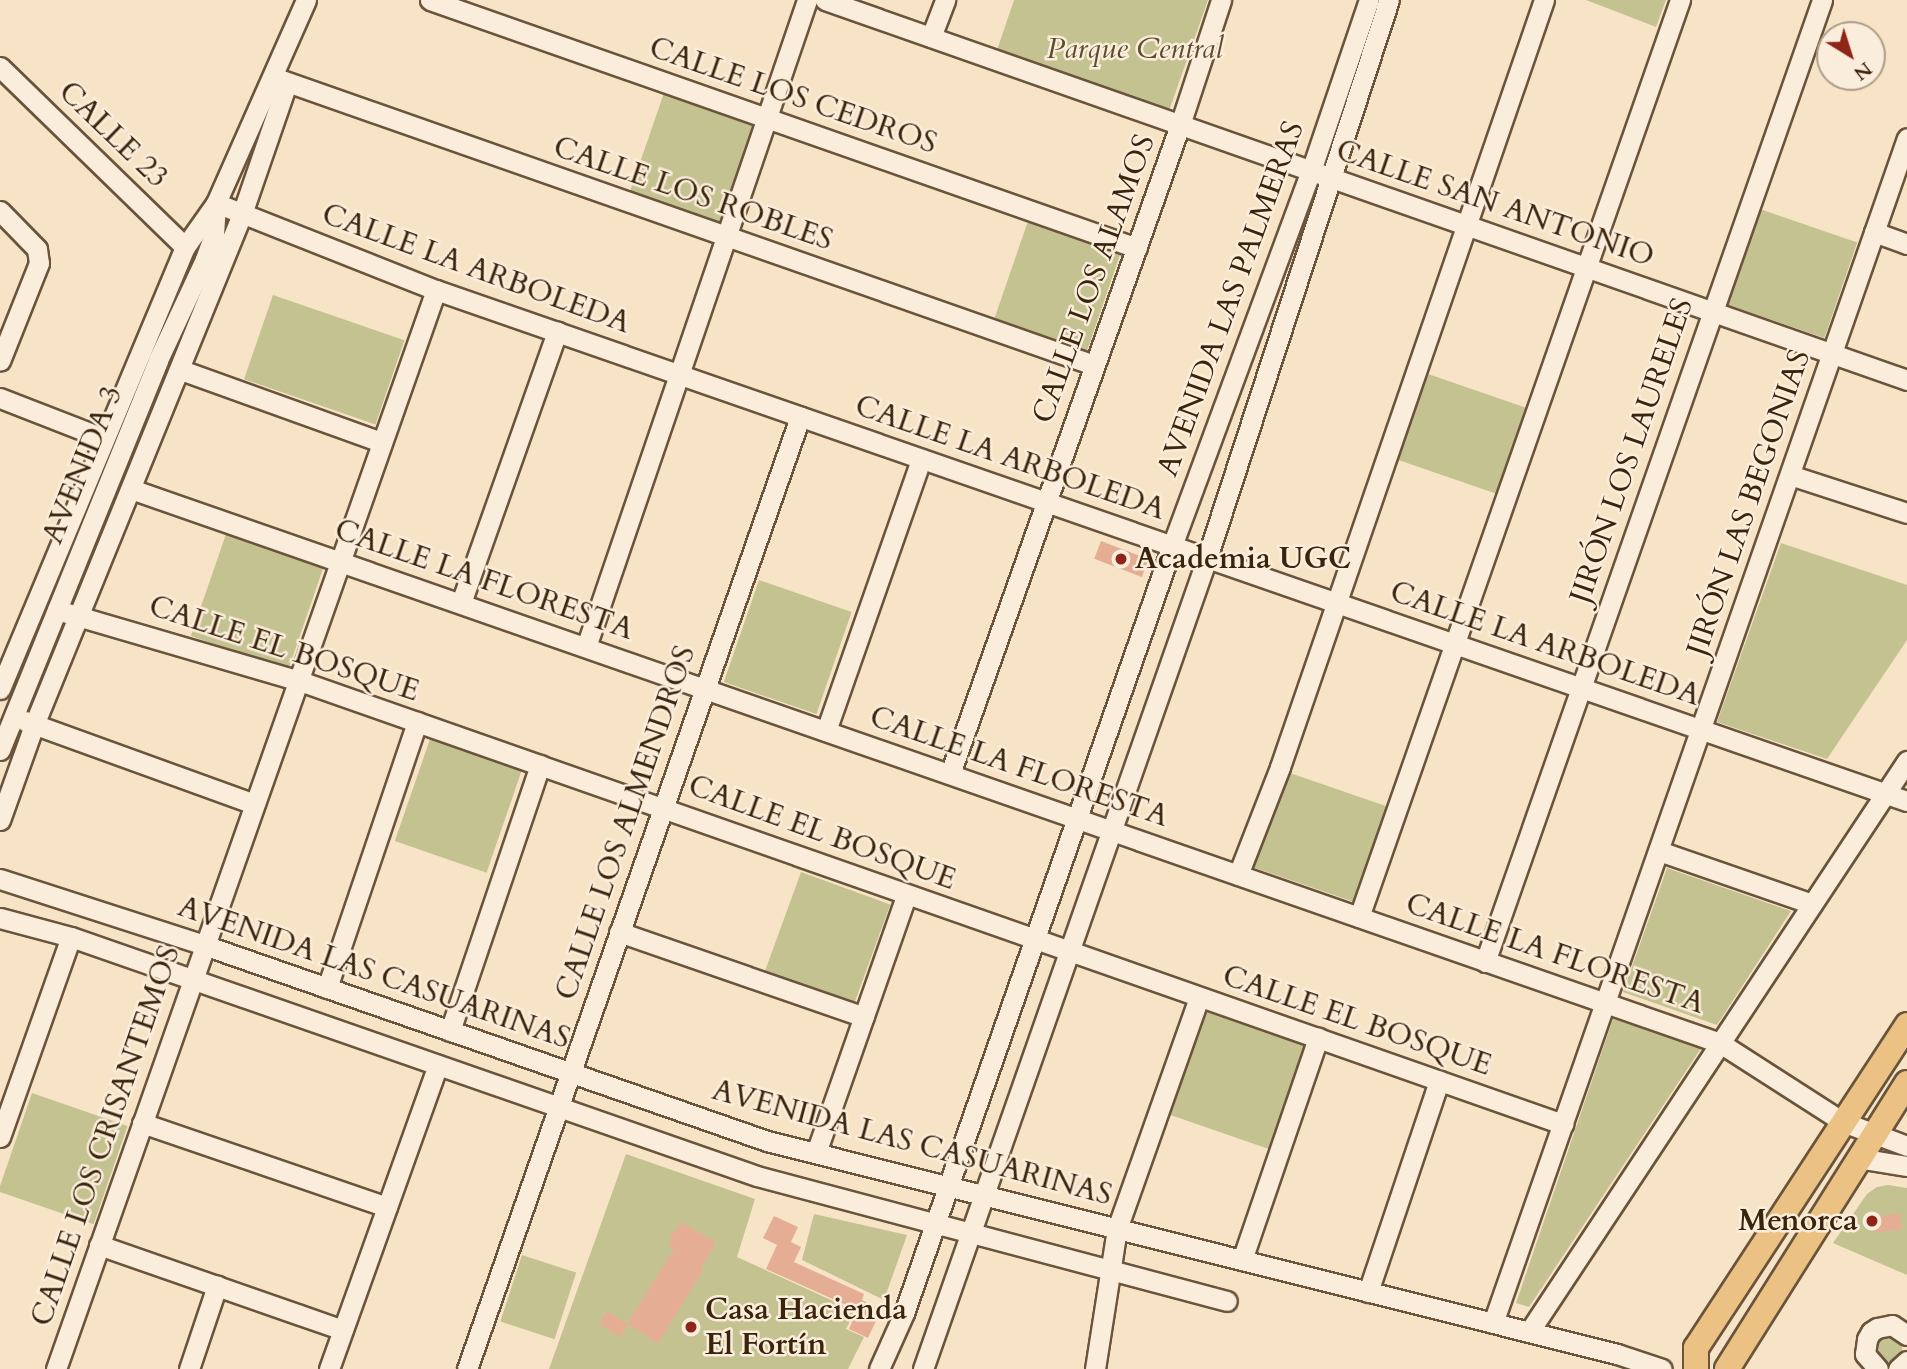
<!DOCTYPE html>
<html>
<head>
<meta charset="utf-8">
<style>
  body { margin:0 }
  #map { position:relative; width:1907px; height:1369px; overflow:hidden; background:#f7e4c7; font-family:Cardo,serif }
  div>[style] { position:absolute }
  .green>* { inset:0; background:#c4c291; transform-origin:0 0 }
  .round { border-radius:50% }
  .building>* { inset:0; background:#e5ae94; transform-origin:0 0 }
  .roads { filter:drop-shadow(2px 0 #6a543b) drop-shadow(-2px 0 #6a543b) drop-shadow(0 2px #6a543b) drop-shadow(0 -2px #6a543b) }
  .minor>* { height:19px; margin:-9.5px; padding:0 9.5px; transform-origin:9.5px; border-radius:9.5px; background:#faeddb }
  .major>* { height:24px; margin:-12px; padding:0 12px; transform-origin:12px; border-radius:12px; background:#ecc284 }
  .dots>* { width:19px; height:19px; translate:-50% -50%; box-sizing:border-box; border:4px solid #faeddb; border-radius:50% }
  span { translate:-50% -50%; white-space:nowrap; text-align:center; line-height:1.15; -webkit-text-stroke:5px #faeddb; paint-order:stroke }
  .park-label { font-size:30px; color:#5d4c2d; font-style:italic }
  .street-label { font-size:30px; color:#3b240c }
  .poi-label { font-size:30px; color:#3b240c; font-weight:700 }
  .left { translate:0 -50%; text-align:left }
  .right { translate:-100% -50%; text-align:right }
  .north { position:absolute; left:1816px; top:21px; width:70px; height:70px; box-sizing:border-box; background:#faeddb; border:2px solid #ae9d88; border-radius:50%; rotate:142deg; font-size:19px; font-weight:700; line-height:28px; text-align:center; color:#3b240c }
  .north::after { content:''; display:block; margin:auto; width:24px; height:32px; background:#8f2418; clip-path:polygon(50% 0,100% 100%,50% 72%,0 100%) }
</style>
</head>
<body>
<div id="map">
  <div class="green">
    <div style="clip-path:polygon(1014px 0,1208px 0,1169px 111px,996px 53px)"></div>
    <div style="clip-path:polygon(1586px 0,1666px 0,1656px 27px)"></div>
    <div style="left:665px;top:90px;width:97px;height:108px;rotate:19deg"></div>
    <div style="left:1757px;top:208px;width:106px;height:101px;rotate:19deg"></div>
    <div style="left:1028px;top:221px;width:98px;height:109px;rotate:19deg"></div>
    <div style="left:273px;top:295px;width:139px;height:89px;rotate:19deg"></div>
    <div style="left:1428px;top:374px;width:103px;height:91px;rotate:19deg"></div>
    <div style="left:226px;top:534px;width:103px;height:108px;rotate:19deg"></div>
    <div style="clip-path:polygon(1781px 543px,1907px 585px,1907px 640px,1827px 759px,1717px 722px)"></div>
    <div style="left:759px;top:580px;width:98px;height:108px;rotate:19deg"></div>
    <div style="left:430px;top:739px;width:97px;height:108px;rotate:19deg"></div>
    <div style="left:1287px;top:772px;width:109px;height:101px;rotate:19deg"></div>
    <div style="clip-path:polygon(1667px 868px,1791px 911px,1717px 1025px,1623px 992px)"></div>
    <div style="left:801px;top:872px;width:95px;height:105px;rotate:20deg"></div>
    <div style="left:1206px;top:1012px;width:107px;height:109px;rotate:19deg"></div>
    <div style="clip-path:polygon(1613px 1019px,1702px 1047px,1529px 1307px,1516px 1303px)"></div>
    <div style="left:32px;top:1093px;width:101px;height:104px;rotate:19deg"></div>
    <div style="clip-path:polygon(626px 1154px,755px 1199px,737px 1257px,855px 1311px,846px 1329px,864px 1337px,848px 1369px,549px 1369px)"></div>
    <div style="clip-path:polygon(1888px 1185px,1907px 1188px,1907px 1275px,1833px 1243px,1867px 1194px,1877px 1187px)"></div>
    <div style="clip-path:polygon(814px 1214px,907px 1235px,884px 1300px,802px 1260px)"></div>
    <div style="left:522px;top:1255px;width:57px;height:70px;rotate:18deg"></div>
    <div class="round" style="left:1874px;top:1334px;width:28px;height:28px"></div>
  </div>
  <div class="building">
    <div style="left:1101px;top:541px;width:51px;height:19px;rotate:21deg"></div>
    <div style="left:1900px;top:1214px;width:16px;height:28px;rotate:86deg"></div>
    <div style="clip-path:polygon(774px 1216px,798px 1227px,791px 1242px,801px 1247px,794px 1262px,864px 1294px,862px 1300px,881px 1310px,868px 1338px,849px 1329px,857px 1310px,766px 1269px,777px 1245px,763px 1238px)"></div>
    <div style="clip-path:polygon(682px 1223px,716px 1242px,701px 1268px,704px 1269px,658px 1343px,628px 1324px,620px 1337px,599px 1324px,607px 1311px,627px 1324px,674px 1249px,668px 1246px,672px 1239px,670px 1237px)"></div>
  </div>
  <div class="roads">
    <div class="minor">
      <div style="left:430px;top:0;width:749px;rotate:19.33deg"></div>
      <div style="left:825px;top:0;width:1147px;rotate:19.35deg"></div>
      <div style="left:931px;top:37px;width:40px;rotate:-69deg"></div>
      <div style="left:0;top:67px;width:258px;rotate:44.2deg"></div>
      <div style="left:273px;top:77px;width:870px;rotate:19.33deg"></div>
      <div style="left:216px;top:203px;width:237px;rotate:21.6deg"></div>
      <div style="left:436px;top:290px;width:1557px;rotate:19.16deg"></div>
      <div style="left:0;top:211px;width:53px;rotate:45.8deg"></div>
      <div style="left:37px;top:249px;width:14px;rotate:82deg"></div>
      <div style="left:39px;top:263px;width:105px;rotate:111.7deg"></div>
      <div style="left:1874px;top:232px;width:35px;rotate:20deg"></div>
      <div style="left:181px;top:370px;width:213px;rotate:19.8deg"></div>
      <div style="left:0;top:398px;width:110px;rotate:21.2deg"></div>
      <div style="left:1790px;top:475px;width:123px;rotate:18deg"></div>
      <div style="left:131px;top:489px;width:1683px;rotate:19.22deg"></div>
      <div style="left:1720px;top:1043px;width:146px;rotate:32.7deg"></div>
      <div style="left:1843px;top:1122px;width:68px;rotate:20.6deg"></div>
      <div style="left:461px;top:603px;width:288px;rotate:-70.5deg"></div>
      <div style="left:57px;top:610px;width:250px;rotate:16.3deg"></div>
      <div style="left:297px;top:680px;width:1342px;rotate:19.33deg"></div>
      <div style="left:586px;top:647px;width:684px;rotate:-71.14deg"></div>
      <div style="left:0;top:689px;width:479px;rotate:-67.3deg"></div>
      <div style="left:185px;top:247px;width:54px;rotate:-54.8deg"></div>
      <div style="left:216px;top:203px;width:222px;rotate:-66.1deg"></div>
      <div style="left:25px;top:721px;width:244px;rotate:19.9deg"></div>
      <div style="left:826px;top:731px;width:288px;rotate:-70.7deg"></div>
      <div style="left:0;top:750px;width:421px;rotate:-67.9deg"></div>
      <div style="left:158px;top:360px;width:111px;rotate:-65deg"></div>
      <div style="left:205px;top:259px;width:27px;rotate:-70deg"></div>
      <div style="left:214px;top:234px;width:30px;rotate:-86deg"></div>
      <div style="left:950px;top:774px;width:689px;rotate:-70.49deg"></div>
      <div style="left:1180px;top:125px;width:132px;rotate:-71.8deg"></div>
      <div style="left:0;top:820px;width:101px;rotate:-70.3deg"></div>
      <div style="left:34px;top:725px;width:552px;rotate:-67.85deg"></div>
      <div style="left:242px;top:214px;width:139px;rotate:-71deg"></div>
      <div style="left:1659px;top:851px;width:162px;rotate:19.1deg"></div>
      <div style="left:1238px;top:875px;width:116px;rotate:-68.7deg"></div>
      <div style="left:1280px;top:767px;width:811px;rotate:-71.01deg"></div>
      <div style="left:0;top:879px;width:214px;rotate:17.9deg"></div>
      <div style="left:204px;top:945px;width:596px;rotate:19.19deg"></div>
      <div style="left:767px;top:1141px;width:876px;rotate:14.07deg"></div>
      <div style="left:1617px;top:1354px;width:47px;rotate:18.4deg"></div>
      <div style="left:1359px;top:917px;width:972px;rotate:-70.71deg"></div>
      <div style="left:0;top:918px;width:73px;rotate:15deg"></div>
      <div style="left:71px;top:937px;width:726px;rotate:19.21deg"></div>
      <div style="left:757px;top:1176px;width:486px;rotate:14.9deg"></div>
      <div style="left:619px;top:932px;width:259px;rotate:19.1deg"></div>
      <div style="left:1485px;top:962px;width:1019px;rotate:-70.69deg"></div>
      <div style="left:327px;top:988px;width:281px;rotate:-71.3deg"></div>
      <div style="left:450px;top:1031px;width:281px;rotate:-71.3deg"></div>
      <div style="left:142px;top:1123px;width:259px;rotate:18.9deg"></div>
      <div style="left:0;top:1137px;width:212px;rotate:-70.5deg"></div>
      <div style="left:816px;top:1153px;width:272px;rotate:-70.7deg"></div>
      <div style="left:1858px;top:1158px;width:50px;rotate:9.3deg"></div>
      <div style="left:99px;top:1245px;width:258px;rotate:19.2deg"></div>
      <div style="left:1242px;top:1260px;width:235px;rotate:-71.1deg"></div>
      <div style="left:1368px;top:1292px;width:223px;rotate:-71.4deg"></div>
      <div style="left:1493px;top:1323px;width:1255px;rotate:-70.74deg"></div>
      <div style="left:1529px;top:1332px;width:685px;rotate:-56.5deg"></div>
      <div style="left:56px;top:1369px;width:1144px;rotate:-70.6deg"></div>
      <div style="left:189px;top:1369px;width:88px;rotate:-71.4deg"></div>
      <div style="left:329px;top:1369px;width:323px;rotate:-70.3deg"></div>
      <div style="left:467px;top:1369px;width:1009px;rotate:-70.72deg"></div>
      <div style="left:879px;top:1369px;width:61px;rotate:-65.9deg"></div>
      <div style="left:904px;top:1313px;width:812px;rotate:-70.74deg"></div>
      <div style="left:1172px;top:546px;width:400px;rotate:-69.7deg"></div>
      <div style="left:1311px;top:171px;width:181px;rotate:-71.3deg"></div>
      <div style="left:923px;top:1369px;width:859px;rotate:-70.7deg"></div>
      <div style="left:1207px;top:558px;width:587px;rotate:-71.94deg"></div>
      <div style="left:1095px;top:1369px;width:142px;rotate:-81.1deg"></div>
      <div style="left:1117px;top:1229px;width:246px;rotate:-70.5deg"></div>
      <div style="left:1878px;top:1369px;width:20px;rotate:-131deg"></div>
      <div style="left:1865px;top:1354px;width:15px;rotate:-82deg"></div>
      <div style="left:1867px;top:1339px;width:8px;rotate:-60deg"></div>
      <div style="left:1871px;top:1332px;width:7px;rotate:-34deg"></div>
      <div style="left:1877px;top:1328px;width:15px;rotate:-11deg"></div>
      <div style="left:1892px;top:1325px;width:18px;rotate:34deg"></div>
      <div style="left:1898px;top:1369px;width:12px;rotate:-42deg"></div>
    </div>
    <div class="major">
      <div style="left:1696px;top:1369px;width:21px;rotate:-90deg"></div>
      <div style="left:1696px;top:1348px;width:386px;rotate:-56.8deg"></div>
      <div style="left:1727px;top:1369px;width:338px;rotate:-57.8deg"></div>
    </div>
  </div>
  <div class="dots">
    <div style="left:1121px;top:559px;background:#8f2418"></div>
    <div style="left:1872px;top:1221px;background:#8f2418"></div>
    <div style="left:691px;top:1327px;background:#8f2418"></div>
  </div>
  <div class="park-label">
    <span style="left:1135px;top:49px">Parque Central</span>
  </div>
  <div class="street-label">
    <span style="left:793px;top:96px;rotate:19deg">CALLE LOS CEDROS</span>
    <span style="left:113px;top:135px;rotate:44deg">CALLE 23</span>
    <span style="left:693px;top:194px;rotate:19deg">CALLE LOS ROBLES</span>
    <span style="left:1495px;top:204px;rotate:19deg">CALLE SAN ANTONIO</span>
    <span style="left:476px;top:269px;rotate:20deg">CALLE LA ARBOLEDA</span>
    <span style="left:1094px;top:279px;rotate:-70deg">CALLE LOS ALAMOS</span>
    <span style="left:1231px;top:299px;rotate:-70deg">AVENIDA LAS PALMERAS</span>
    <span style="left:1632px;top:451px;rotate:-71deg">JIRÓN LOS LAURELES</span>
    <span style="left:1010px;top:458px;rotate:19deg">CALLE LA ARBOLEDA</span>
    <span style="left:83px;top:465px;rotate:-68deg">AVENIDA 3</span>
    <span style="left:1749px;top:503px;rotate:-71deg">JIRÓN LAS BEGONIAS</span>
    <span style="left:484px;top:580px;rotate:19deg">CALLE LA FLORESTA</span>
    <span style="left:1545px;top:644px;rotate:19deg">CALLE LA ARBOLEDA</span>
    <span style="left:284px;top:649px;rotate:18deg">CALLE EL BOSQUE</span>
    <span style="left:1019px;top:767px;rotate:19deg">CALLE LA FLORESTA</span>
    <span style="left:626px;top:823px;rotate:-71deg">CALLE LOS ALMENDROS</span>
    <span style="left:822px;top:833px;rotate:20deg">CALLE EL BOSQUE</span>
    <span style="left:1555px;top:954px;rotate:19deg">CALLE LA FLORESTA</span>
    <span style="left:374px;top:973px;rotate:19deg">AVENIDA LAS CASUARINAS</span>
    <span style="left:1357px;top:1021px;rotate:19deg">CALLE EL BOSQUE</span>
    <span style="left:106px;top:1136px;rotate:-71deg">CALLE LOS CRISANTEMOS</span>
    <span style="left:912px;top:1143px;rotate:15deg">AVENIDA LAS CASUARINAS</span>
  </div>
  <div class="poi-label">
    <span class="left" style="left:1135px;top:559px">Academia UGC</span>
    <span class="right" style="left:1858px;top:1221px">Menorca</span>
    <span class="left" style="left:705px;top:1327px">Casa Hacienda<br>El Fortín</span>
  </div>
  <div class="north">N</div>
</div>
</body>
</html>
